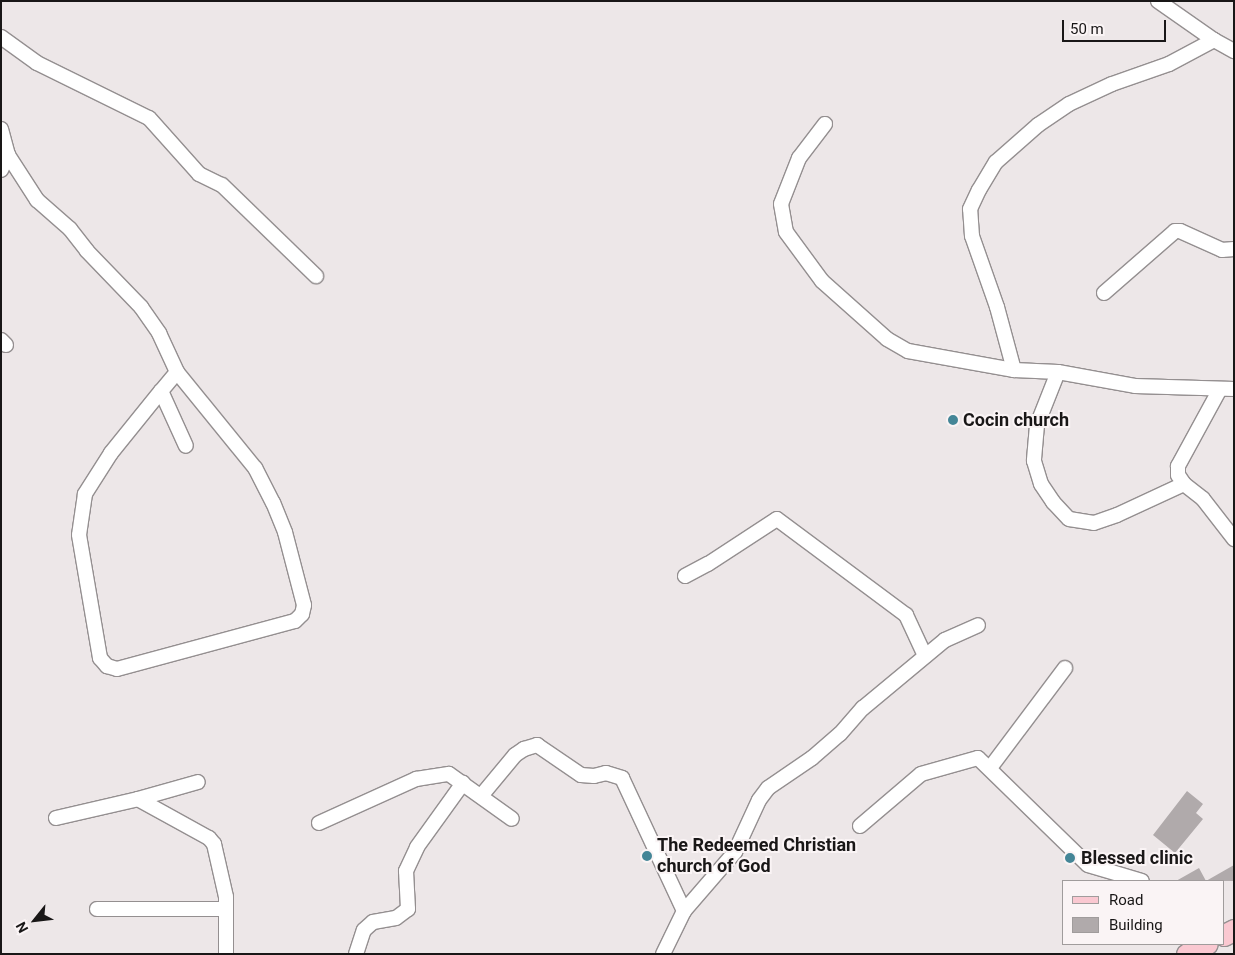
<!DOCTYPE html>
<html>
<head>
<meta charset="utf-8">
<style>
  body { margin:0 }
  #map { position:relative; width:1235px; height:955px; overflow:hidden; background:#ede7e8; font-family:Roboto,sans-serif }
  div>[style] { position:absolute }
  .building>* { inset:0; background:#b0aaab }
  .roads { filter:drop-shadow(1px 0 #948f90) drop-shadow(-1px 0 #948f90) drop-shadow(0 1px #948f90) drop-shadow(0 -1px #948f90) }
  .minor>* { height:14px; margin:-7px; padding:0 7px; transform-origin:7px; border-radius:7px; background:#fff }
  .primary>* { height:21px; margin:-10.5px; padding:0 10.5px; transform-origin:10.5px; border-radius:10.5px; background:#fac8d1 }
  .dots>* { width:14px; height:14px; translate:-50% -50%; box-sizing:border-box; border:2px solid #faf4f5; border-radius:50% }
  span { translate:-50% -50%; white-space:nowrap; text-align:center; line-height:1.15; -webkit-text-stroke:4px #faf4f5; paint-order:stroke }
  .poi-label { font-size:18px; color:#191717; font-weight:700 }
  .left { translate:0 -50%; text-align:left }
  .frame { position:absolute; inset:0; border:2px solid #191717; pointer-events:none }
  .legend { position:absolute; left:1062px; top:880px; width:162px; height:65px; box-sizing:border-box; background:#faf4f5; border:1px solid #a09c9c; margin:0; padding:6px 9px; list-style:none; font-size:15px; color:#191717 }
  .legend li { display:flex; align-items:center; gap:10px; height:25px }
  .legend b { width:25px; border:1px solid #a09c9c }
  .north { position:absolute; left:10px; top:895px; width:50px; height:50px; -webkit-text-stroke:4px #faf4f5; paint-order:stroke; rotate:241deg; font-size:14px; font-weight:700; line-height:20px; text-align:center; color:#191717 }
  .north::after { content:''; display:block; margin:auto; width:18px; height:22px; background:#191717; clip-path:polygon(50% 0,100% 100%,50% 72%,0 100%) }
  .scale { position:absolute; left:1062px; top:20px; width:104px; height:22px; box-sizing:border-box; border:2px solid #191717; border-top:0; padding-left:6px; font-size:15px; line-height:18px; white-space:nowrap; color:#191717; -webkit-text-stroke:4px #faf4f5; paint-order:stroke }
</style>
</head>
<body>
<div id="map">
  <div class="building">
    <div style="clip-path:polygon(1187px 791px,1203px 804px,1196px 813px,1203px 819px,1175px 853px,1153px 835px)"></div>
    <div style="clip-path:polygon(1234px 865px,1234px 881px,1176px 881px,1199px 868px,1206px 881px)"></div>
  </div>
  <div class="roads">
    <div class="minor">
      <div style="left:1158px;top:1px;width:68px;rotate:34.9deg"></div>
      <div style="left:1214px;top:40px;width:23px;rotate:29deg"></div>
      <div style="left:1px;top:37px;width:44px;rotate:35.8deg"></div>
      <div style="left:37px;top:63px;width:125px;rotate:26.2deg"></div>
      <div style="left:149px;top:118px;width:75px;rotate:48.2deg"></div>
      <div style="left:199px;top:174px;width:25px;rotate:26deg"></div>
      <div style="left:222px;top:185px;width:131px;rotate:44.1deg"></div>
      <div style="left:825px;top:124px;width:43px;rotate:127.4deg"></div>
      <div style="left:799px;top:158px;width:49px;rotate:111.4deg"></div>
      <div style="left:781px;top:204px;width:28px;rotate:80deg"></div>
      <div style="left:786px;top:232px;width:61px;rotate:53.7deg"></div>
      <div style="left:822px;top:281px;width:87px;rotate:41.7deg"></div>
      <div style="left:887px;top:339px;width:24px;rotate:30deg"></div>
      <div style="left:908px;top:351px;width:108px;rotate:10.2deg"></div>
      <div style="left:1014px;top:370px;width:44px;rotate:2.6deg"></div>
      <div style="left:1058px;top:372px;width:78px;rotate:10.3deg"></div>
      <div style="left:1135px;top:386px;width:99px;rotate:1.7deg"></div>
      <div style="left:1px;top:129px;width:27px;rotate:75deg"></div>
      <div style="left:8px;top:155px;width:54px;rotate:57.2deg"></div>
      <div style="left:37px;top:200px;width:44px;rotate:41.3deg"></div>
      <div style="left:70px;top:229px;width:28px;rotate:52deg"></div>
      <div style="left:87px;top:251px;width:78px;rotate:46deg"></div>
      <div style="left:141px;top:307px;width:32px;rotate:55deg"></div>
      <div style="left:159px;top:333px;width:43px;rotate:65.2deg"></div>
      <div style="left:177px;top:372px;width:25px;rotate:130deg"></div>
      <div style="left:161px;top:391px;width:60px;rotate:65.6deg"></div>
      <div style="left:1px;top:170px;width:17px;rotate:-65deg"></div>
      <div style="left:1104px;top:293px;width:94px;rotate:-41.1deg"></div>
      <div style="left:1175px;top:231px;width:5px"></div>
      <div style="left:1180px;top:231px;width:46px;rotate:24.3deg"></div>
      <div style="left:1222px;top:250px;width:12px;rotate:-5deg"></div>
      <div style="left:1px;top:340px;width:7px;rotate:45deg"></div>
      <div style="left:1014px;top:370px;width:65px;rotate:-105.1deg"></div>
      <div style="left:997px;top:307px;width:75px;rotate:-109.4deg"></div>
      <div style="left:972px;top:236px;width:27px;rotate:-94deg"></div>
      <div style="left:970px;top:209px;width:21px;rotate:-65deg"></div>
      <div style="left:979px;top:190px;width:33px;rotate:-59deg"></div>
      <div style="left:996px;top:162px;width:56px;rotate:-41.4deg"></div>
      <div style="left:1038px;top:125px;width:37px;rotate:-34deg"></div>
      <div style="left:1069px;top:104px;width:47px;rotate:-24.9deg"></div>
      <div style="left:1112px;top:84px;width:60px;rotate:-19.3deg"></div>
      <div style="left:1169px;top:64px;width:51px;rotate:-28.1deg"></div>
      <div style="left:1058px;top:372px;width:57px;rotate:111.6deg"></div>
      <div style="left:1037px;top:425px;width:36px;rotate:95deg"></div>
      <div style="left:1034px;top:461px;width:24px;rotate:73deg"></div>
      <div style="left:1041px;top:484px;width:22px;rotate:56deg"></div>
      <div style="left:1053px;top:502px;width:23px;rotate:47deg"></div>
      <div style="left:1069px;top:519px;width:25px;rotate:9deg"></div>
      <div style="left:1094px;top:523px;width:24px;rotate:-19deg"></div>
      <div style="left:1117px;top:515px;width:74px;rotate:-24.8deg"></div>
      <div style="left:1220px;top:389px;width:88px;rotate:118.6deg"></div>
      <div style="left:1178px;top:466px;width:9px;rotate:90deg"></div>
      <div style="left:1178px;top:475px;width:11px;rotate:56deg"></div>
      <div style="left:1184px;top:484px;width:24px;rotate:38deg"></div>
      <div style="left:1203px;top:499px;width:51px;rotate:52.2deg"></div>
      <div style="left:161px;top:391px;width:80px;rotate:128.9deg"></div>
      <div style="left:111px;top:453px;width:49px;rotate:122.4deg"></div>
      <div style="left:85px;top:494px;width:41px;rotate:98.3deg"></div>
      <div style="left:79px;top:535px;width:125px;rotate:80.3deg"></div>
      <div style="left:100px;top:658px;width:11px;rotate:49deg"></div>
      <div style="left:107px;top:666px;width:10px;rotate:17deg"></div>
      <div style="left:117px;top:669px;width:184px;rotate:-15.1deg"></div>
      <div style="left:295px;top:621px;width:10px;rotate:-45deg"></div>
      <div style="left:302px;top:614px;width:9px;rotate:-77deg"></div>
      <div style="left:304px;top:605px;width:75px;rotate:-104.6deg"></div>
      <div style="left:285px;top:532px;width:31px;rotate:-112deg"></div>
      <div style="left:273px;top:503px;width:39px;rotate:-117deg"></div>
      <div style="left:255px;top:468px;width:124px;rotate:-129.1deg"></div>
      <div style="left:685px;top:576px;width:26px;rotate:-28deg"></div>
      <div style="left:708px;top:564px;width:82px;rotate:-33.1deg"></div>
      <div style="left:777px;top:519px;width:161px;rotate:36.7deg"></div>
      <div style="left:906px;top:615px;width:45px;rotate:65.1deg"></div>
      <div style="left:990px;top:768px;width:125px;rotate:-53.1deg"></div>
      <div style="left:481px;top:796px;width:53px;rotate:-50.3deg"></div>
      <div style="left:515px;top:755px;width:11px;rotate:-34deg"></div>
      <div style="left:524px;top:749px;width:14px;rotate:-17deg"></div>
      <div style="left:537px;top:745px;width:53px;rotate:34.3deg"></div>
      <div style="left:581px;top:775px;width:13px;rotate:4deg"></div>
      <div style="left:594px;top:776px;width:12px;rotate:-14deg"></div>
      <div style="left:606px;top:773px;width:17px;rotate:17deg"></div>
      <div style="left:622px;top:778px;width:147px;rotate:65deg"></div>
      <div style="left:138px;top:799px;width:81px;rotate:28.8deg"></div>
      <div style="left:209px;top:838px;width:8px;rotate:50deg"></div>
      <div style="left:214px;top:844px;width:54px;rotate:77.2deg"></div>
      <div style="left:226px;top:897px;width:57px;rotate:90deg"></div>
      <div style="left:56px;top:818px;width:84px;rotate:-13deg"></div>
      <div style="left:138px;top:799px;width:62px;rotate:-15.8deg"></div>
      <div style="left:319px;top:823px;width:107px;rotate:-24.4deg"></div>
      <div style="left:416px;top:779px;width:33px;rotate:-9deg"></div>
      <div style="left:449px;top:774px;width:77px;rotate:35.5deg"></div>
      <div style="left:860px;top:826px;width:80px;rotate:-40.4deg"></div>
      <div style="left:921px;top:774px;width:59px;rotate:-15.7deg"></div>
      <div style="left:978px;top:758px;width:153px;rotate:44.2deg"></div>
      <div style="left:1088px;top:865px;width:56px;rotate:16.5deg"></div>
      <div style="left:97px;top:909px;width:128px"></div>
      <div style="left:356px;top:954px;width:25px;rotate:-72deg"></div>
      <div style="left:364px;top:930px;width:12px;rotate:-42deg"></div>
      <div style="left:373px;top:922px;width:23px;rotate:-10deg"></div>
      <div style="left:396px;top:918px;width:15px;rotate:-37deg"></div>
      <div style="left:408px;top:909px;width:38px;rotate:-93deg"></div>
      <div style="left:406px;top:871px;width:26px;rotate:-65deg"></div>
      <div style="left:417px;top:847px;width:79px;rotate:-54.3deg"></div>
      <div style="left:663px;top:954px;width:48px;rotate:-64deg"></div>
      <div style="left:684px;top:911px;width:78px;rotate:-49.2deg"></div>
      <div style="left:735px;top:852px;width:57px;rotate:-65.2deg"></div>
      <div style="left:759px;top:800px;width:15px;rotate:-53deg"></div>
      <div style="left:768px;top:788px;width:53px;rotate:-34.3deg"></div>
      <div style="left:812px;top:758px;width:37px;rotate:-41deg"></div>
      <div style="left:840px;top:734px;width:35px;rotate:-49deg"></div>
      <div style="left:863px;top:708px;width:107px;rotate:-39.7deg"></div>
      <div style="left:945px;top:640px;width:36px;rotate:-24deg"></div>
    </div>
    <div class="primary">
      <div style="left:1224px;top:935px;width:11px;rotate:-27deg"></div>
      <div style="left:1187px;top:954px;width:22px;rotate:-27deg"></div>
    </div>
  </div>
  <div class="dots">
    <div style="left:953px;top:420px;background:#448697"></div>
    <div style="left:647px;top:856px;background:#448697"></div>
    <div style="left:1070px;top:858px;background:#448697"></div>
  </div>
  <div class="poi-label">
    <span class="left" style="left:963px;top:420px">Cocin church</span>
    <span class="left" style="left:657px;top:856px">The Redeemed Christian<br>church of God</span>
    <span class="left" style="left:1081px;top:858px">Blessed clinic</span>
  </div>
  <div class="frame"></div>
  <ul class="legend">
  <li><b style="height:6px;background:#fac8d1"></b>Road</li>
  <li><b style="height:14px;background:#b0aaab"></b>Building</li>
  </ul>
  <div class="north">N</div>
  <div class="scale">50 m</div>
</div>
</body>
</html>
